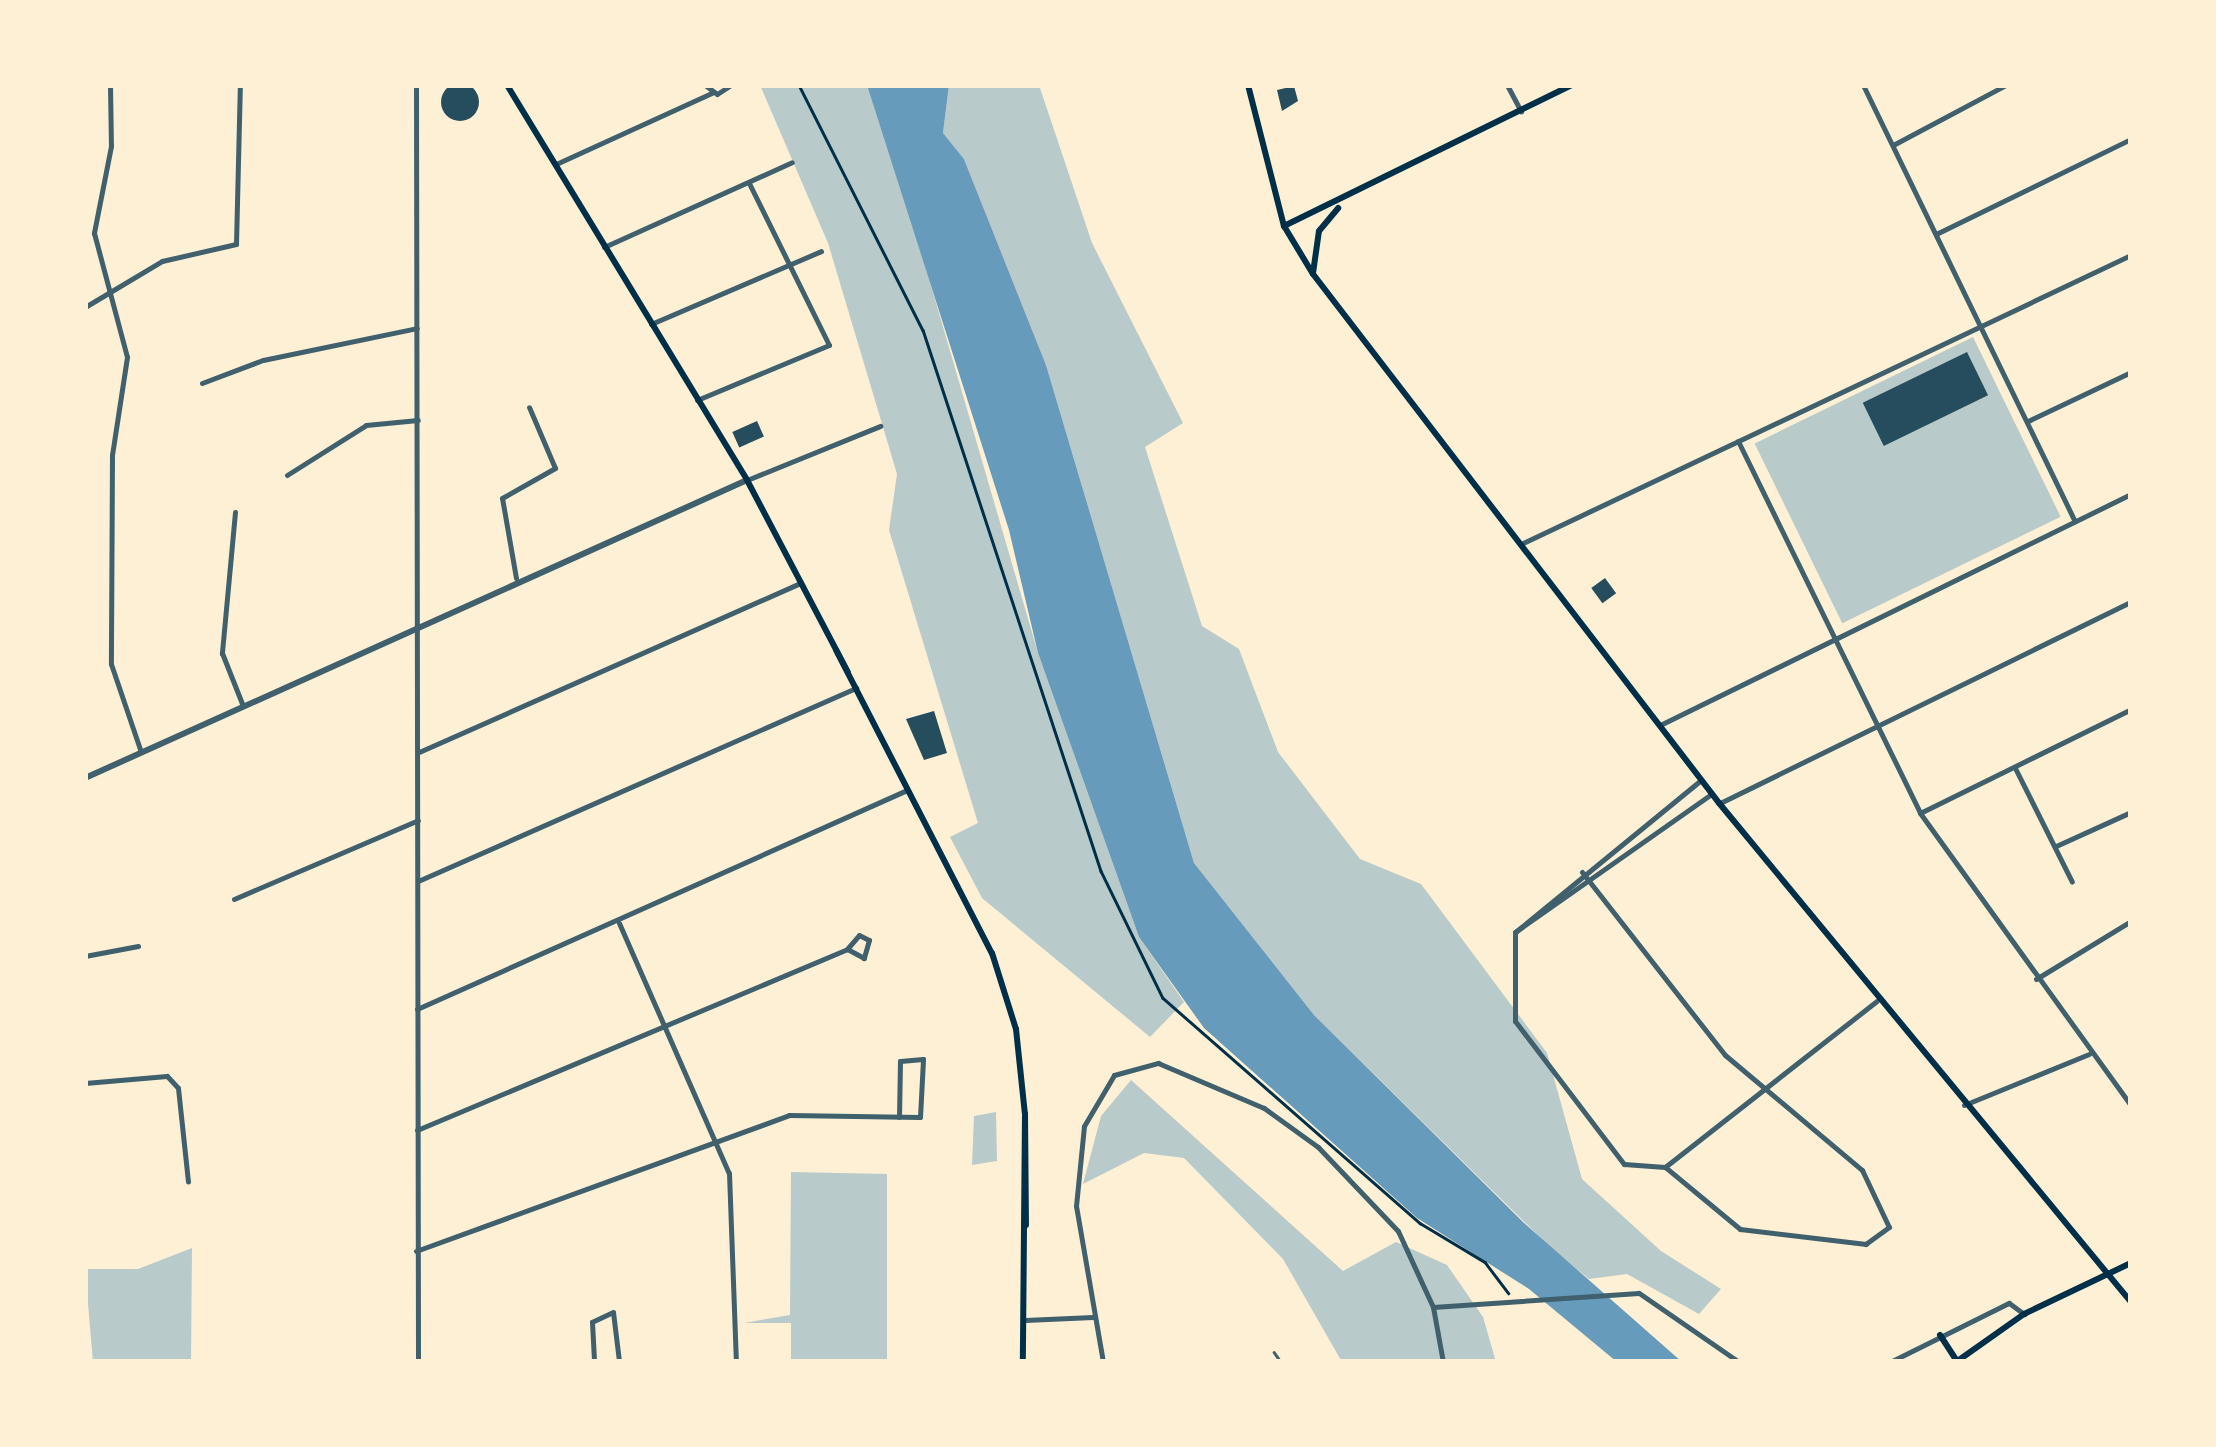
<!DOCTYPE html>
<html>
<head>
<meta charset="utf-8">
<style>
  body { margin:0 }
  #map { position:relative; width:2216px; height:1447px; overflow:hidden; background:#fdf0d5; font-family:"Open Sans",sans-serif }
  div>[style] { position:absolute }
  .green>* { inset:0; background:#b9caca; transform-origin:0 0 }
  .water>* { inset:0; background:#669bbc }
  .building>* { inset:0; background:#264d5e; transform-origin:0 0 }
  .round { border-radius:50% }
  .path>* { height:2.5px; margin:-1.25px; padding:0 1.25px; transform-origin:1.25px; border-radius:1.25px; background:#003049 }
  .service>* { height:2.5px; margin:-1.25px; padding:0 1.25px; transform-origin:1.25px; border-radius:1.25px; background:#3f606c }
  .minor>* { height:5px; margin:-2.5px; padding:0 2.5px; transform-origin:2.5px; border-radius:2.5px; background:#3f606c }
  .tertiary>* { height:6px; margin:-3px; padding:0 3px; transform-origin:3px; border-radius:3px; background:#3f606c }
  .secondary>* { height:6px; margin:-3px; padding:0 3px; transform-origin:3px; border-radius:3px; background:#003049 }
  span { translate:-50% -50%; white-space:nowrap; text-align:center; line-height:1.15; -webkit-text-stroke:8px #fdf0d5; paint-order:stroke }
  .frame { position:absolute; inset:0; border:88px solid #fdf0d5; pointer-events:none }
</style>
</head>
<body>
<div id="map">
  <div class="green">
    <div style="clip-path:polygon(760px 85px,867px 85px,886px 131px,1038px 653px,1139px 937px,1184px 1002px,1150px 1037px,982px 898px,950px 837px,978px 823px,889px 530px,897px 474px,828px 243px)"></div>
    <div style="clip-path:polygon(949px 85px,1039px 85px,1092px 243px,1183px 423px,1145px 447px,1202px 626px,1239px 649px,1278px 752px,1360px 859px,1421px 884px,1547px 1053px,1582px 1179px,1661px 1251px,1721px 1289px,1699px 1314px,1627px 1274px,1589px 1279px,1551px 1248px,1314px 1015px,1194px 863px,1046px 365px,964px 159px,943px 133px)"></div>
    <div style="left:1973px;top:337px;width:200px;height:243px;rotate:64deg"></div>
    <div style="clip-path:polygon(1131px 1080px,1343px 1271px,1396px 1242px,1447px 1265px,1483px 1317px,1496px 1362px,1342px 1362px,1283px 1259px,1184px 1158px,1144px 1153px,1083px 1184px,1101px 1116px)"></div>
    <div style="clip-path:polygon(996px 1112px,997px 1161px,972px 1165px,974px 1116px)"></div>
    <div style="clip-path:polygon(791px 1172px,887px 1174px,887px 1362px,791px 1362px,791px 1323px,744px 1323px,790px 1315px)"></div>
    <div style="clip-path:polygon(192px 1248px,191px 1362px,93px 1362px,85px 1269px,138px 1269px)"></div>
  </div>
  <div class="water">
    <div style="clip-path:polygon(867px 85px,949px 85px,943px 133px,964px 159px,1046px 365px,1194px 863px,1314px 1015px,1523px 1222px,1682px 1362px,1617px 1362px,1529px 1289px,1417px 1218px,1204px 1028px,1139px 937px,1038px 653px,1009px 530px)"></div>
  </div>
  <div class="building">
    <div class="round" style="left:441px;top:83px;width:38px;height:38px"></div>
    <div style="clip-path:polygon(1294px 86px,1298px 101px,1282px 111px,1277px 90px)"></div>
    <div style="left:1967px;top:352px;width:48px;height:116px;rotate:64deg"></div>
    <div style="left:757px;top:421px;width:17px;height:27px;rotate:66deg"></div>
    <div style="left:1605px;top:578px;width:19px;height:17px;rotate:54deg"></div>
    <div style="clip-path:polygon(934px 711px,947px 753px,924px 760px,906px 719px)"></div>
  </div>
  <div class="path">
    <div style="left:799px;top:85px;width:275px;rotate:63.2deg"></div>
    <div style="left:923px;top:330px;width:570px;rotate:71.79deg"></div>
    <div style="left:1101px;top:871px;width:141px;rotate:64deg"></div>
    <div style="left:1163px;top:998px;width:342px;rotate:41.2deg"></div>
    <div style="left:1420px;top:1223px;width:76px;rotate:31deg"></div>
    <div style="left:1485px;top:1262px;width:39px;rotate:53deg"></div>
  </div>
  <div class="service">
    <div style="left:1274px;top:1352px;width:12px;rotate:55deg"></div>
  </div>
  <div class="minor">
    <div style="left:110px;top:85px;width:61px;rotate:89.1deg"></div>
    <div style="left:111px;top:146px;width:89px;rotate:101.1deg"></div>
    <div style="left:94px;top:233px;width:128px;rotate:75.1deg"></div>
    <div style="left:127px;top:357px;width:99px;rotate:98.7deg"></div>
    <div style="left:112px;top:455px;width:209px;rotate:90.3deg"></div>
    <div style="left:111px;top:664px;width:93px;rotate:71.2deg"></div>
    <div style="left:416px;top:85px;width:1277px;rotate:89.91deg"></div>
    <div style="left:705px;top:85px;width:15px;rotate:37deg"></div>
    <div style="left:717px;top:94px;width:17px;rotate:-33deg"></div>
    <div style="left:1507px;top:85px;width:30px;rotate:62deg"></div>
    <div style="left:1863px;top:85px;width:485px;rotate:64.1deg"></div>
    <div style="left:1893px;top:145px;width:128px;rotate:-28deg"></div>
    <div style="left:556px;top:164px;width:171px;rotate:-24.5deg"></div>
    <div style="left:1936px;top:234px;width:217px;rotate:-26deg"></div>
    <div style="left:604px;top:247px;width:206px;rotate:-24.3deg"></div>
    <div style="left:85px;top:307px;width:90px;rotate:-30.9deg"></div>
    <div style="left:162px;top:261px;width:76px;rotate:-12.9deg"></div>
    <div style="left:236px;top:244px;width:159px;rotate:-88.6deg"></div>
    <div style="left:651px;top:324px;width:185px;rotate:-23.2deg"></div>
    <div style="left:202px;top:383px;width:65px;rotate:-20.7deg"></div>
    <div style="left:263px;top:360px;width:157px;rotate:-11.7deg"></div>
    <div style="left:697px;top:400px;width:143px;rotate:-22.6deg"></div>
    <div style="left:829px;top:345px;width:181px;rotate:-116.3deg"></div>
    <div style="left:2028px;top:421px;width:114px;rotate:-25.4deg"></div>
    <div style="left:1738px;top:441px;width:414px;rotate:63.9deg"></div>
    <div style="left:1920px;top:813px;width:361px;rotate:54.2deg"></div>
    <div style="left:287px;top:475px;width:93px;rotate:-32.3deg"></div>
    <div style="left:366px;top:425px;width:52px;rotate:-5.5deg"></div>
    <div style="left:747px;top:480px;width:144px;rotate:-22.1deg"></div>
    <div style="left:235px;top:512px;width:142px;rotate:95.3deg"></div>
    <div style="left:222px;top:653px;width:57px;rotate:68.4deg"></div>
    <div style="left:1523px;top:543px;width:673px;rotate:-25.35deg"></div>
    <div style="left:516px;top:578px;width:81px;rotate:-99.9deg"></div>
    <div style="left:502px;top:498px;width:61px;rotate:-29.5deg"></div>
    <div style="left:555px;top:468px;width:66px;rotate:-113.1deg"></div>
    <div style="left:1660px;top:725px;width:525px;rotate:-26.13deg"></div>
    <div style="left:419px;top:752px;width:418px;rotate:-23.9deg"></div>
    <div style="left:2015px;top:768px;width:127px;rotate:63.4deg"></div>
    <div style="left:1701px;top:780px;width:240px;rotate:140.7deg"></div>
    <div style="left:1515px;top:932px;width:89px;rotate:90deg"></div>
    <div style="left:1515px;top:1021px;width:180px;rotate:52.7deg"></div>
    <div style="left:1624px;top:1164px;width:41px;rotate:4.2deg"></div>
    <div style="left:1665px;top:1167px;width:269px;rotate:-38.1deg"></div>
    <div style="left:1720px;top:803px;width:458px;rotate:-26.1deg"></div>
    <div style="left:1920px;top:813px;width:235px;rotate:-26.2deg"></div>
    <div style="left:2056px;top:846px;width:82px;rotate:-24.4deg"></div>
    <div style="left:1582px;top:872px;width:232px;rotate:52deg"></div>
    <div style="left:1725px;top:1055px;width:179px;rotate:40deg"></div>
    <div style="left:1862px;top:1170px;width:63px;rotate:64.7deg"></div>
    <div style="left:1889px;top:1227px;width:29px;rotate:144deg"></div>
    <div style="left:1866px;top:1244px;width:127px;rotate:-173.2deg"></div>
    <div style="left:1740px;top:1229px;width:97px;rotate:-140.4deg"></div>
    <div style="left:418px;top:881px;width:479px;rotate:-23.8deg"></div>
    <div style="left:234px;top:899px;width:200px;rotate:-23.2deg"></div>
    <div style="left:619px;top:923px;width:273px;rotate:66.3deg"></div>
    <div style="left:729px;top:1173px;width:189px;rotate:87.9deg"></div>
    <div style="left:1515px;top:932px;width:240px;rotate:-35.1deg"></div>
    <div style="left:85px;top:956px;width:54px;rotate:-10.7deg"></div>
    <div style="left:2036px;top:979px;width:111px;rotate:-31.4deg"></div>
    <div style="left:417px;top:1009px;width:537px;rotate:-24.08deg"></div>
    <div style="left:85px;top:1083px;width:82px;rotate:-4.9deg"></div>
    <div style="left:167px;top:1076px;width:16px;rotate:47deg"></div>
    <div style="left:178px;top:1088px;width:94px;rotate:83.9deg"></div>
    <div style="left:1964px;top:1105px;width:135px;rotate:-22.2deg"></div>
    <div style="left:417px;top:1130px;width:467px;rotate:-22.8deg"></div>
    <div style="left:847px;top:949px;width:18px;rotate:-49deg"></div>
    <div style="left:859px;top:935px;width:11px;rotate:27deg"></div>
    <div style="left:869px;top:940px;width:19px;rotate:106deg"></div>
    <div style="left:864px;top:958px;width:19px;rotate:-152deg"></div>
    <div style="left:416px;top:1251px;width:397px;rotate:-20deg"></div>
    <div style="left:789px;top:1115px;width:131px;rotate:0.9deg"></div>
    <div style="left:920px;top:1117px;width:58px;rotate:-87deg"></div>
    <div style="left:923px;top:1059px;width:23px;rotate:175deg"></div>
    <div style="left:900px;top:1061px;width:56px;rotate:91deg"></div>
    <div style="left:1433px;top:1307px;width:206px;rotate:-3.9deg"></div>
    <div style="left:1639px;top:1293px;width:121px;rotate:34.6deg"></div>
    <div style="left:1025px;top:1320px;width:68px;rotate:-2.5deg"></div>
    <div style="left:376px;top:1362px;width:243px;rotate:-0.2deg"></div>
    <div style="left:619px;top:1361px;width:49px;rotate:-97deg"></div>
    <div style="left:613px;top:1312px;width:23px;rotate:155deg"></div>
    <div style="left:592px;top:1322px;width:37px;rotate:87deg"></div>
    <div style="left:1103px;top:1362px;width:158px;rotate:-99.8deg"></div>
    <div style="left:1076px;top:1206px;width:80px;rotate:-84.3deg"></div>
    <div style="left:1084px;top:1126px;width:59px;rotate:-59.5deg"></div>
    <div style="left:1114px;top:1075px;width:46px;rotate:-15.3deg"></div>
    <div style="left:1158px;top:1063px;width:115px;rotate:23deg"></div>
    <div style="left:1264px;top:1108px;width:67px;rotate:35.8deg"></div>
    <div style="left:1318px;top:1147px;width:116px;rotate:46.4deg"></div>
    <div style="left:1398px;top:1231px;width:84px;rotate:65.3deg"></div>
    <div style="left:1433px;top:1307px;width:56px;rotate:79.7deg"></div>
    <div style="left:1890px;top:1362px;width:133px;rotate:-26.4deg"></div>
    <div style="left:2009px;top:1303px;width:19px;rotate:36deg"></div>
  </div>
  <div class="tertiary">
    <div style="left:85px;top:778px;width:726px;rotate:-24.23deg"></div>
  </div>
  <div class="secondary">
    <div style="left:507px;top:85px;width:462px;rotate:58.7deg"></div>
    <div style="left:747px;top:480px;width:217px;rotate:62.3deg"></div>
    <div style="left:1248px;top:85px;width:146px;rotate:75.7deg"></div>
    <div style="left:1284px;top:226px;width:56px;rotate:58.9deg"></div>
    <div style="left:1313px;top:274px;width:667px;rotate:52.49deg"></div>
    <div style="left:1719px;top:803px;width:647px;rotate:50.46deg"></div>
    <div style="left:1284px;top:226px;width:321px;rotate:-26.1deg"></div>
    <div style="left:1313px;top:273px;width:42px;rotate:-81.9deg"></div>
    <div style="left:1319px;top:231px;width:30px;rotate:-50deg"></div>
    <div style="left:836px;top:650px;width:341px;rotate:62.8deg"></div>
    <div style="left:992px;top:953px;width:80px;rotate:72.5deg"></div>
    <div style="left:1016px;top:1029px;width:85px;rotate:84deg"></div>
    <div style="left:1025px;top:1114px;width:248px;rotate:90.5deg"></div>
    <div style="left:1025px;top:1114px;width:111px;rotate:89.5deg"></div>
    <div style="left:1940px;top:1335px;width:31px;rotate:57deg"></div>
    <div style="left:1956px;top:1362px;width:83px;rotate:-35.2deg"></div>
    <div style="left:2024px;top:1314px;width:119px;rotate:-25.5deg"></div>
  </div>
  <div class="frame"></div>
</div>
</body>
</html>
